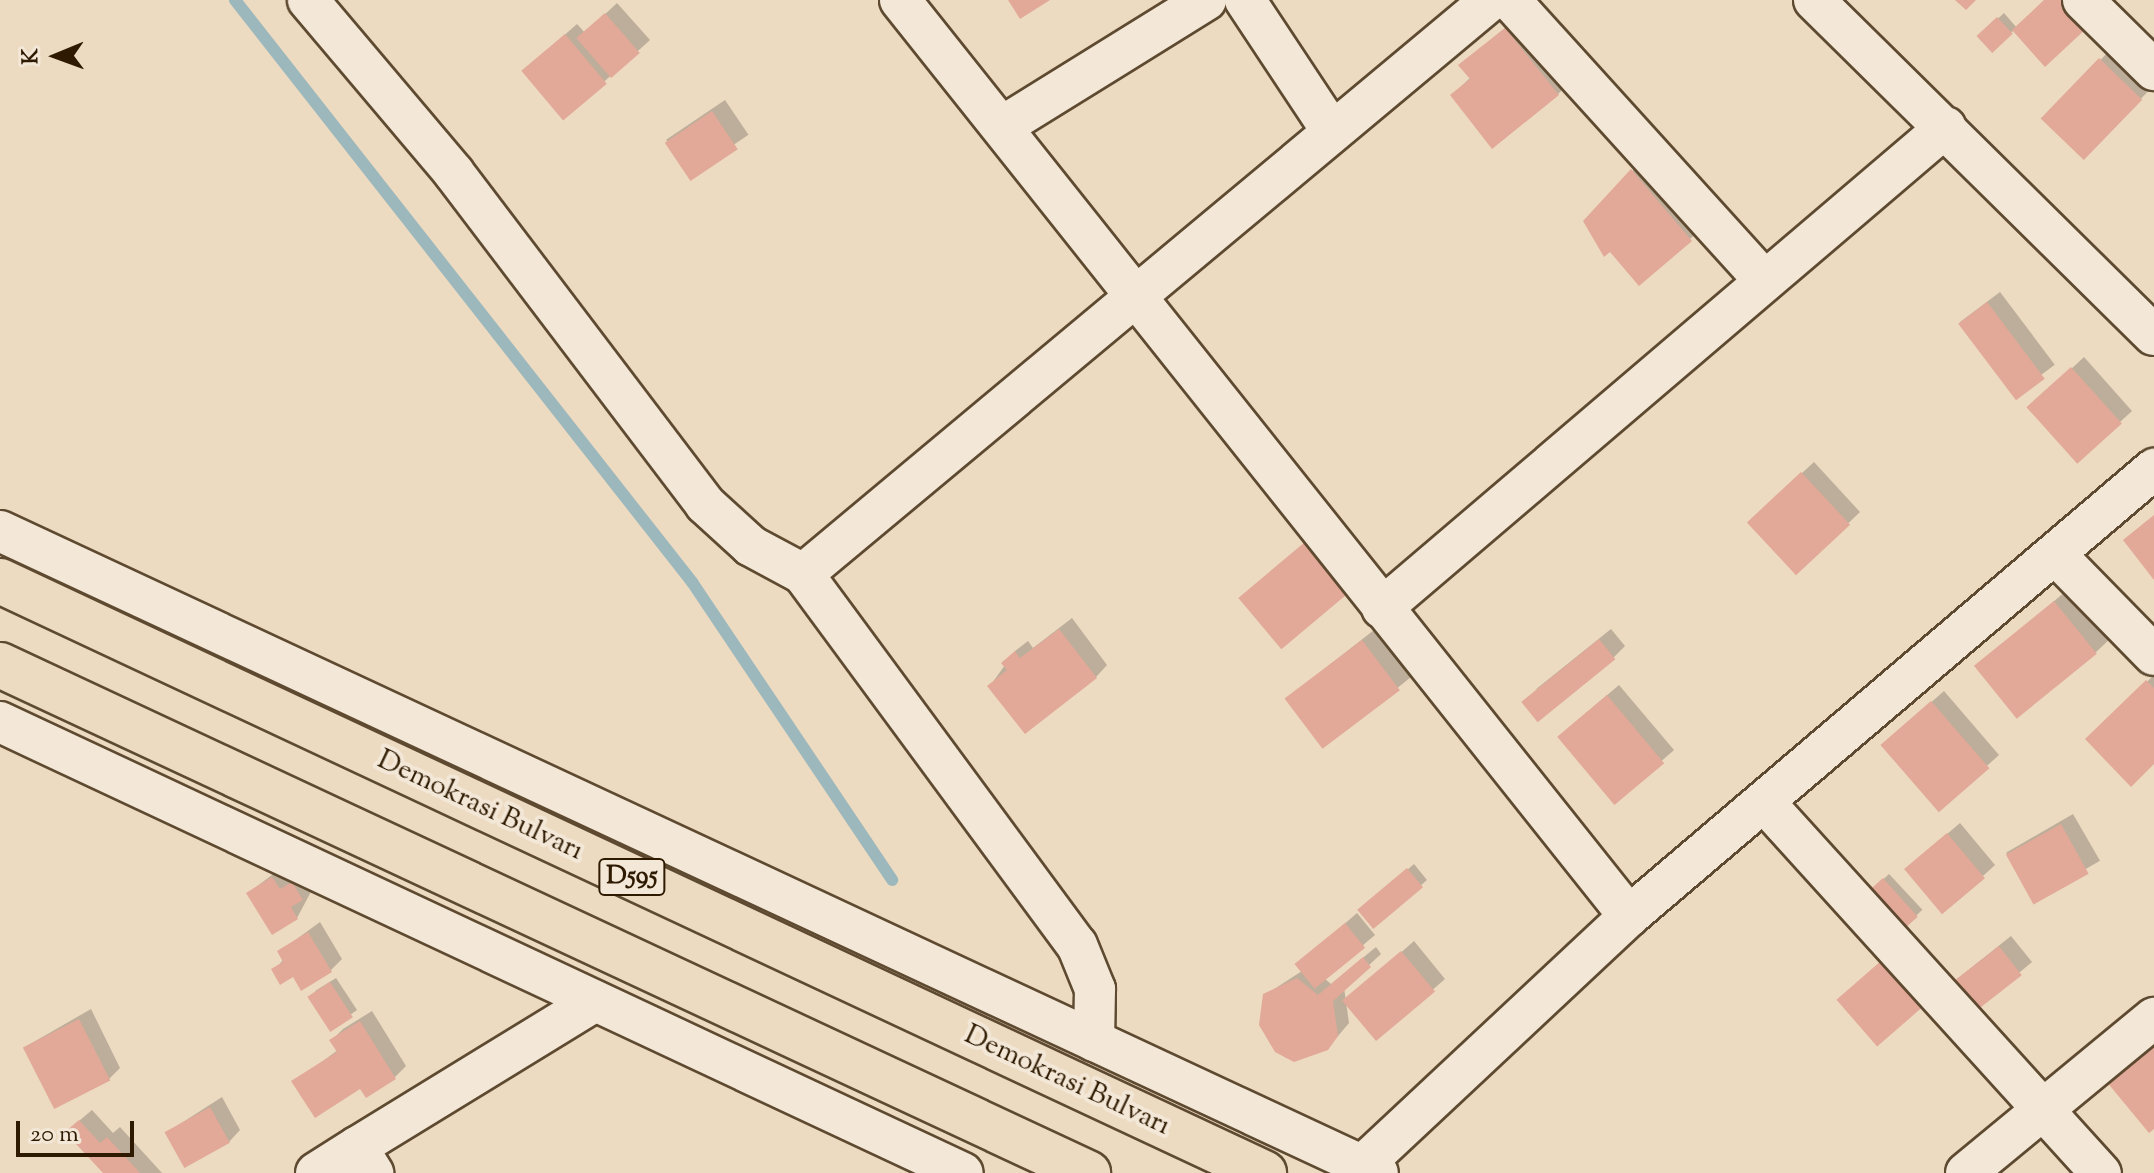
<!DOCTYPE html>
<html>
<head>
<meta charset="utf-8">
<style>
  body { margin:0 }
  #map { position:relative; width:2154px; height:1173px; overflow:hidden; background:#ecdac1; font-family:"Sorts Mill Goudy",serif }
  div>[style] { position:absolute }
  .shadow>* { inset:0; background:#0003; transform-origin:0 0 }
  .stream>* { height:12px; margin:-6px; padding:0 6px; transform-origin:6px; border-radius:6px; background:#9cb8bc }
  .building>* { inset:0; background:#e2a898; transform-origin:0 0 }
  .roads { filter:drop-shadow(2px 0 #5e4a30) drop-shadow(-2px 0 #5e4a30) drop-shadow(0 2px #5e4a30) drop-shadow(0 -2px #5e4a30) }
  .minor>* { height:40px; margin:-20px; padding:0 20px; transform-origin:20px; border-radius:20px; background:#f3e7d7 }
  .trunk>* { height:44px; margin:-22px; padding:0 22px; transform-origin:22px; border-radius:22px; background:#ecdac1 }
  span { translate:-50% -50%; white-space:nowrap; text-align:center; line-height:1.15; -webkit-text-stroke:8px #f3e7d7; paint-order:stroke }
  .shield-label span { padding:2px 6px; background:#f3e7d7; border:2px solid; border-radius:6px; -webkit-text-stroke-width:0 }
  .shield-label { font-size:26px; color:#2e1a00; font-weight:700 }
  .street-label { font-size:28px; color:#2e1a00 }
  .north { position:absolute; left:16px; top:16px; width:80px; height:80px; -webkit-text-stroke:6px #f3e7d7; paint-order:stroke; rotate:269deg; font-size:22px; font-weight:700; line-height:32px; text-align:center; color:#2e1a00 }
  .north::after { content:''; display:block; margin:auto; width:28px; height:36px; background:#2e1a00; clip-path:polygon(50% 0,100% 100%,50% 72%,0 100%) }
  .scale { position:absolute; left:16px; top:1121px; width:118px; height:36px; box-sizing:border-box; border:4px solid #2e1a00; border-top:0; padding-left:10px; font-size:24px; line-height:28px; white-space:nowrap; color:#2e1a00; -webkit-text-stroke:6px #f3e7d7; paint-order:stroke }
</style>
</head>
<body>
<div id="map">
  <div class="shadow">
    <div style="clip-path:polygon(2046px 0,2089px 0,2100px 12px,2045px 64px,2014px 30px,1992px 51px,1979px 36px,2004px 13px,2017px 28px)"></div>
    <div style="clip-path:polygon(617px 3px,650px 40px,564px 118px,536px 60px,577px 24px,585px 33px)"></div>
    <div style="clip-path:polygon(1524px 12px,1575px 77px,1558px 94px,1452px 95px,1471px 77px,1461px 65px)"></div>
    <div style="left:2112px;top:48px;width:56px;height:98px;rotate:44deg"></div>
    <div style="left:725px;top:100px;width:42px;height:71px;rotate:56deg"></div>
    <div style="clip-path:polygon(1644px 159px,1702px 228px,1690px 239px,1585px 221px)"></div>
    <div style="left:2000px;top:292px;width:91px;height:50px;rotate:53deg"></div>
    <div style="clip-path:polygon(2084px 357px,2132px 411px,2120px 422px,2041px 397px)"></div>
    <div style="clip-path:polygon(1814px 462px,1860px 512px,1796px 573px,1761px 511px)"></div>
    <div style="clip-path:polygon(2072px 586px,2113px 636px,2095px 653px,1977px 666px)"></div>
    <div style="clip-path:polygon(1072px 618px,1107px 665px,1096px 677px,990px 686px,1015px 651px,1028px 641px,1033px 648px)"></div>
    <div style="clip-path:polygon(1611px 629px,1625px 646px,1613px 658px,1535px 690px)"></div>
    <div style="clip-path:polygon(1374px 630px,1411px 677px,1324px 747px,1300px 688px)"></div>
    <div style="clip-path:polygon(2154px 675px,2154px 761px,2088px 739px)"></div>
    <div style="clip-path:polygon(1619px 685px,1674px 750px,1615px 802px,1572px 725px)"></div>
    <div style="clip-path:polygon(1944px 691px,1999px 755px,1939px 809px,1895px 734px)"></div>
    <div style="left:2073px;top:814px;width:54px;height:77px;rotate:60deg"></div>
    <div style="clip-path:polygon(1960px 823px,1995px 865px,1983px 876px,1919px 858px)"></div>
    <div style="clip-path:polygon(1414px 864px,1427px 880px,1374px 927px,1366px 906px)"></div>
    <div style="clip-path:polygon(284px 866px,314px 886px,297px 918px,248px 893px)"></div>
    <div style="left:1889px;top:874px;width:49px;height:30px;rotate:47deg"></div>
    <div style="clip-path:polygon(1357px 913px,1375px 935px,1324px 978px,1331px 984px,1376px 947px,1381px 954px,1344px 988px,1346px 1001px,1414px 941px,1445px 979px,1377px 1038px,1346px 1002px,1349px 1023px,1327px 1049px,1286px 1058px,1261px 1025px,1265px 995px,1302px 971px,1297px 965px)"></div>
    <div style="clip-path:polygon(320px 922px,342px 959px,330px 971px,274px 970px,284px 959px,279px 952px)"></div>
    <div style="clip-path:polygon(2011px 936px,2032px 962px,1966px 1017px,1957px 979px)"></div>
    <div style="clip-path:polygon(1893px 951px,1932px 995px,1878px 1045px,1851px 990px)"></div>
    <div style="clip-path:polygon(336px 978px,357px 1010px,331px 1029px,315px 991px)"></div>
    <div style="clip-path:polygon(91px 1009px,120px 1068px,109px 1079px,25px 1047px)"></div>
    <div style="clip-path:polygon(372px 1011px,406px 1066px,395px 1077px,360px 1087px,294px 1082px,338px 1050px,332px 1040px,343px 1029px)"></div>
    <div style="clip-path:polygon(222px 1097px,240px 1130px,229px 1142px,166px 1133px)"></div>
    <div style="clip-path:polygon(92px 1110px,113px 1133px,120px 1127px,162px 1173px,105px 1173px,79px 1121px)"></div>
  </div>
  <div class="stream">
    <div style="left:235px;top:0;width:740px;rotate:51.86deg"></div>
    <div style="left:692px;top:582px;width:359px;rotate:56.1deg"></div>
  </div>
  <div class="building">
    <div style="clip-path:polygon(1008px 0,1050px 0,1020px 19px)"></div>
    <div style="clip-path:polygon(1955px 0,1976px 0,1966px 10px)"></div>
    <div style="clip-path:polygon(2044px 0,2067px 0,2090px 25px,2045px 67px,2012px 30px)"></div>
    <div style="left:605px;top:13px;width:53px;height:38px;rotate:49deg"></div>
    <div style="left:1997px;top:17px;width:23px;height:28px;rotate:47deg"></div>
    <div style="clip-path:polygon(1505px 28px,1559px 95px,1492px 149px,1450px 95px,1470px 79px,1458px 65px)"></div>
    <div style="left:565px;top:34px;width:65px;height:57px;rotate:50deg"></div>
    <div style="left:2099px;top:58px;width:60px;height:84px;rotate:44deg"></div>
    <div style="left:712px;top:111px;width:46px;height:57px;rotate:56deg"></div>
    <div style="clip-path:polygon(1631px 169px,1692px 241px,1639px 286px,1610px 252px,1604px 257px,1583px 221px)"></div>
    <div style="left:1987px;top:302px;width:96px;height:36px;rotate:53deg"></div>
    <div style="left:2071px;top:367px;width:76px;height:60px;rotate:48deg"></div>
    <div style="left:1801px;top:472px;width:72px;height:74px;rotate:47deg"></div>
    <div style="clip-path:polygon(2154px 515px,2154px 580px,2123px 540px)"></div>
    <div style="left:1305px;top:542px;width:67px;height:87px;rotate:50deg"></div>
    <div style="left:2054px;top:601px;width:68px;height:103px;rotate:51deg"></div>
    <div style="clip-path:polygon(1059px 629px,1097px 678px,1025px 734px,987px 686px,1007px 670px,1001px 663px,1015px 651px,1020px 658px)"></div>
    <div style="left:1599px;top:639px;width:26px;height:100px;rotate:51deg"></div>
    <div style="left:1362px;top:640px;width:63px;height:97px;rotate:53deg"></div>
    <div style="clip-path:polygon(2146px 680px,2154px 688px,2154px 764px,2131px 787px,2085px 739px)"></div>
    <div style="left:1607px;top:695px;width:89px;height:65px;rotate:50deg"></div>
    <div style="left:1931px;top:701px;width:89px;height:67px;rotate:49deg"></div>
    <div style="left:2061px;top:824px;width:57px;height:63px;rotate:61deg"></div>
    <div style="left:1947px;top:833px;width:59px;height:56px;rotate:50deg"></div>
    <div style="left:1407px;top:868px;width:25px;height:65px;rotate:50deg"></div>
    <div style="clip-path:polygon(272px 877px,280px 889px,292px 882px,303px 900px,291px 907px,298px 919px,272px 935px,246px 893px)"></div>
    <div style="left:1883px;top:878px;width:52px;height:25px;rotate:48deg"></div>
    <div style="left:1345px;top:923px;width:32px;height:65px;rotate:51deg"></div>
    <div style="clip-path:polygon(308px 932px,332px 972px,301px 991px,293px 977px,280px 985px,271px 969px,283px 962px,277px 951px)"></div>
    <div style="left:1999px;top:946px;width:37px;height:72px;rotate:52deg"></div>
    <div style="left:1401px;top:951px;width:53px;height:77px;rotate:50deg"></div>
    <div style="clip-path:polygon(1363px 957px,1371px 967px,1333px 1001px,1338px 1036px,1328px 1050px,1294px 1062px,1275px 1052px,1259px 1025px,1263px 994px,1297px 978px,1318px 995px)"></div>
    <div style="left:1881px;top:961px;width:62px;height:59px;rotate:49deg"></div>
    <div style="left:330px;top:982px;width:42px;height:27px;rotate:57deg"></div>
    <div style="left:79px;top:1019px;width:69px;height:63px;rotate:63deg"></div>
    <div style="clip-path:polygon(360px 1021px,396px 1079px,366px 1098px,360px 1089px,315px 1118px,291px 1081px,337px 1052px,329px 1040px)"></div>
    <div style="clip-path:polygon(2154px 1040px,2154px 1129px,2149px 1133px,2106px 1081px)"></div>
    <div style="left:210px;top:1107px;width:41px;height:52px;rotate:61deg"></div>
    <div style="clip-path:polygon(79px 1120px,100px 1143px,107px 1137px,140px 1173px,103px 1173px,65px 1132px)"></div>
  </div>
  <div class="roads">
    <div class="minor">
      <div style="left:308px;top:0;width:226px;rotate:49.8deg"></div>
      <div style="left:454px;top:173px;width:415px;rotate:52.8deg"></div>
      <div style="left:705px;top:504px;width:62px;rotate:42.4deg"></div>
      <div style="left:751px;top:546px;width:59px;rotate:28.3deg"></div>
      <div style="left:803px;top:574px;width:461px;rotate:53.6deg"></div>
      <div style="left:1077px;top:945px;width:48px;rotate:67.8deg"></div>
      <div style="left:1095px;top:989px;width:52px;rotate:91.1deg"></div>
      <div style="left:900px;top:0;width:1171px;rotate:51.49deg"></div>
      <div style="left:1245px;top:0;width:156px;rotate:56.5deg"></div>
      <div style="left:1510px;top:0;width:379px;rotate:47.8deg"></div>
      <div style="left:1814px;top:0;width:477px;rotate:44.6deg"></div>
      <div style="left:2083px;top:0;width:100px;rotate:44.6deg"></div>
      <div style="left:1003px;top:126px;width:239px;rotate:-31.8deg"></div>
      <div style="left:0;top:531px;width:1520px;rotate:24.98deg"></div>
      <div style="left:2055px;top:554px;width:141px;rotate:45.6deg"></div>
      <div style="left:803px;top:574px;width:896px;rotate:-39.84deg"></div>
      <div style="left:1382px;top:608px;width:741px;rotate:-40.46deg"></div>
      <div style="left:0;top:722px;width:1063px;rotate:25.1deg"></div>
      <div style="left:1765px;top:803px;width:500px;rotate:47.8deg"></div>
      <div style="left:357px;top:1147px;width:279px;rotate:-31.5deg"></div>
      <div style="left:1362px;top:1166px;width:366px;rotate:-43.1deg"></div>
      <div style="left:1629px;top:916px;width:690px;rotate:-40.41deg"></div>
      <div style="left:316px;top:1173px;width:49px;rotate:-32.4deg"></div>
      <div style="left:357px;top:1147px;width:31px;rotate:58deg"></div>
      <div style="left:1966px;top:1173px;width:244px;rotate:-39.5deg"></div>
    </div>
    <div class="trunk">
      <div style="left:0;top:581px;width:1396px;rotate:25.1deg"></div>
      <div style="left:0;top:665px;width:1201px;rotate:25.03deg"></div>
    </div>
  </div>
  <div class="shield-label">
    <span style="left:632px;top:877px">D595</span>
  </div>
  <div class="street-label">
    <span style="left:480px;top:806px;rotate:25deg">Demokrasi Bulvarı</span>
    <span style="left:1067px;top:1081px;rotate:25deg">Demokrasi Bulvarı</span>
  </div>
  <div class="north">K</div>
  <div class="scale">20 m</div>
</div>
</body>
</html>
